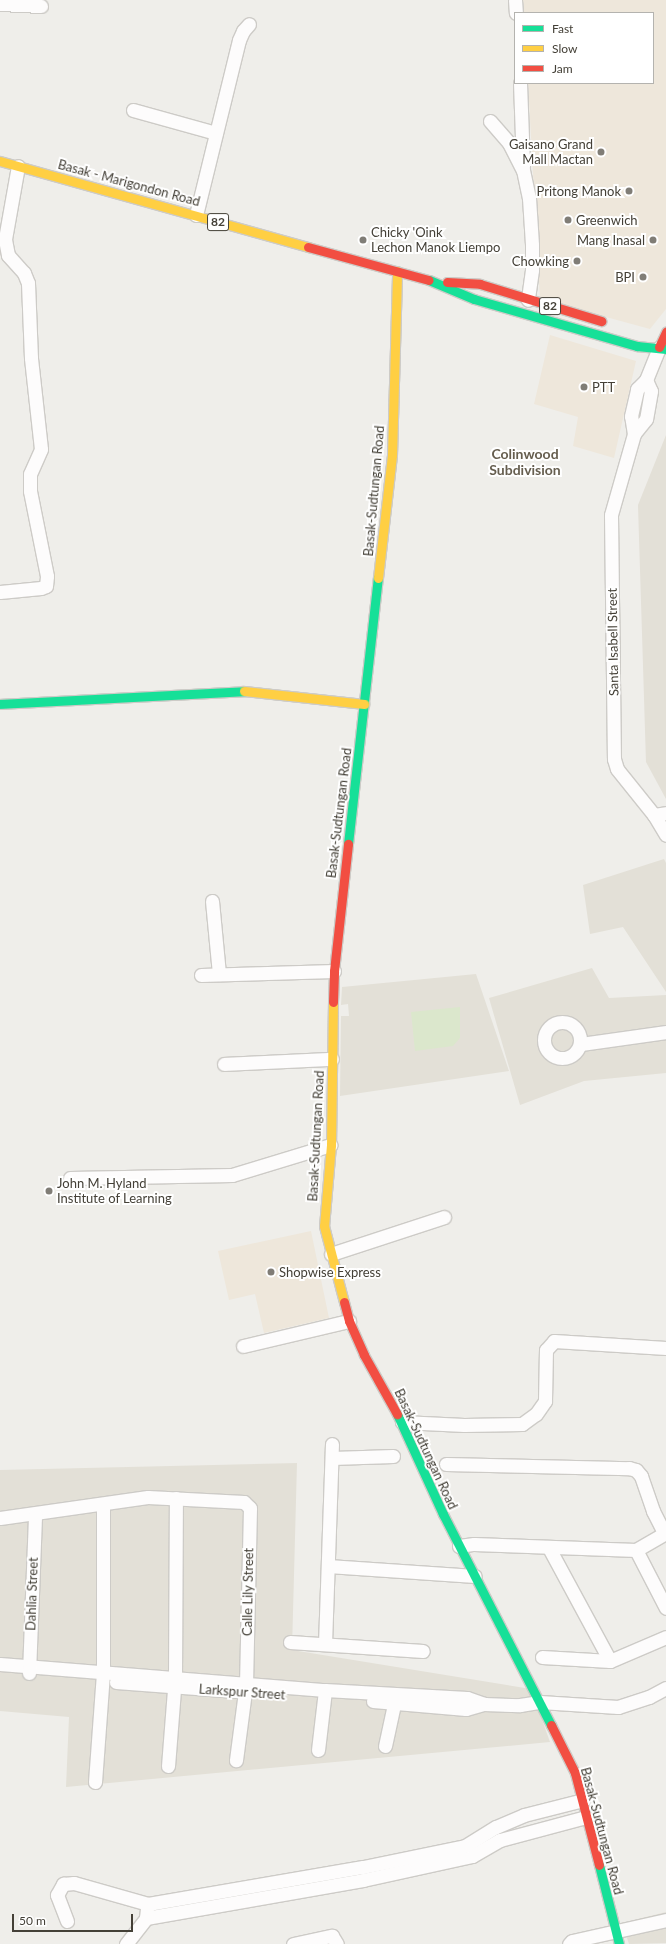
<!DOCTYPE html>
<html>
<head>
<meta charset="utf-8">
<style>
  body { margin:0 }
  #map { position:relative; width:666px; height:1944px; overflow:hidden; background:#efeeea; font-family:Lato,sans-serif }
  div>[style] { position:absolute }
  .residential>* { inset:0; background:#e3e0d7 }
  .commercial>* { inset:0; background:#eee7db }
  .green>* { inset:0; background:#dbe7cc }
  .roads { filter:drop-shadow(1px 0 #cdcbc7) drop-shadow(-1px 0 #cdcbc7) drop-shadow(0 1px #cdcbc7) drop-shadow(0 -1px #cdcbc7) }
  .street>* { height:13px; margin:-6.5px; padding:0 6.5px; transform-origin:6.5px; border-radius:6.5px; background:#fdfcfc }
  .street>.ring { margin:-6.5px; padding:0; box-sizing:content-box; background:none; border:13px solid #fdfcfc; border-radius:50% }
  .fast>* { height:9px; margin:-4.5px; padding:0 4.5px; transform-origin:4.5px; border-radius:4.5px; background:#16e098 }
  .slow>* { height:9px; margin:-4.5px; padding:0 4.5px; transform-origin:4.5px; border-radius:4.5px; background:#ffcf43 }
  .jam>* { height:9px; margin:-4.5px; padding:0 4.5px; transform-origin:4.5px; border-radius:4.5px; background:#f24e42 }
  .dots>* { width:11px; height:11px; translate:-50% -50%; box-sizing:border-box; border:2px solid #fff; border-radius:50% }
  span { translate:-50% -50%; white-space:nowrap; text-align:center; line-height:1.15; -webkit-text-stroke:4px #fff; paint-order:stroke }
  .shield-label span { padding:1px 3px; background:#fff; border:1px solid; border-radius:3px; -webkit-text-stroke-width:0 }
  .shield-label { font-size:12px; color:#444037; font-weight:700 }
  .poi-label { font-size:13px; color:#444037 }
  .right { translate:-100% -50%; text-align:right }
  .left { translate:0 -50%; text-align:left }
  .street-label { font-size:13px; color:#444037 }
  .neighbourhood-label { font-size:14px; color:#665e4f; font-weight:700 }
  .legend { position:absolute; left:514px; top:12px; width:140px; height:72px; box-sizing:border-box; background:#fff; border:1px solid #b4b3af; margin:0; padding:5px 7px; list-style:none; font-size:12px; color:#444037 }
  .legend li { display:flex; align-items:center; gap:8px; height:20px }
  .legend b { width:20px; border:1px solid #b4b3af }
  .scale { position:absolute; left:12px; top:1914px; width:121px; height:18px; box-sizing:border-box; border:2px solid #444037; border-top:0; padding-left:5px; font-size:12px; line-height:14px; white-space:nowrap; color:#444037; -webkit-text-stroke:3px #fff; paint-order:stroke }
</style>
</head>
<body>
<div id="map">
  <div class="residential">
    <div style="clip-path:polygon(666px 435px,666px 799px,646px 762px,638px 505px)"></div>
    <div style="clip-path:polygon(664px 859px,666px 863px,666px 992px,623px 927px,590px 934px,583px 885px)"></div>
    <div style="clip-path:polygon(592px 968px,609px 998px,666px 995px,666px 1073px,584px 1081px,520px 1105px,489px 998px)"></div>
    <div style="clip-path:polygon(476px 974px,509px 1071px,340px 1096px,341px 1016px,349px 1016px,348px 1004px,341px 1005px,342px 987px)"></div>
    <div style="clip-path:polygon(297px 1463px,292px 1650px,531px 1689px,550px 1742px,66px 1787px,69px 1717px,0 1711px,0 1470px)"></div>
    <div style="clip-path:polygon(666px 1912px,666px 1943px,629px 1944px,622px 1923px)"></div>
  </div>
  <div class="commercial">
    <div style="clip-path:polygon(523px 0,666px 0,666px 309px,650px 329px,540px 299px,528px 83px,653px 83px,653px 13px,524px 13px)"></div>
    <div style="clip-path:polygon(550px 335px,636px 361px,614px 458px,573px 446px,578px 417px,534px 404px)"></div>
    <div style="clip-path:polygon(311px 1231px,329px 1318px,264px 1333px,255px 1294px,229px 1300px,218px 1251px)"></div>
  </div>
  <div class="green">
    <div style="clip-path:polygon(460px 1007px,460px 1038px,453px 1046px,415px 1051px,411px 1012px)"></div>
  </div>
  <div class="roads">
    <div class="street">
      <div style="left:515px;top:0;width:13px;rotate:86deg"></div>
      <div style="left:0;top:4px;width:41px;rotate:2.8deg"></div>
      <div style="left:520px;top:83px;width:83px;rotate:87.9deg"></div>
      <div style="left:133px;top:110px;width:86px;rotate:15.5deg"></div>
      <div style="left:490px;top:121px;width:29px;rotate:49deg"></div>
      <div style="left:509px;top:143px;width:30px;rotate:63deg"></div>
      <div style="left:523px;top:170px;width:29px;rotate:78deg"></div>
      <div style="left:529px;top:198px;width:47px;rotate:86.3deg"></div>
      <div style="left:532px;top:245px;width:25px;rotate:90deg"></div>
      <div style="left:532px;top:270px;width:30px;rotate:98deg"></div>
      <div style="left:196px;top:215px;width:180px;rotate:-76.2deg"></div>
      <div style="left:239px;top:40px;width:10px;rotate:-66deg"></div>
      <div style="left:243px;top:31px;width:9px;rotate:-49deg"></div>
      <div style="left:646px;top:380px;width:12px;rotate:66deg"></div>
      <div style="left:651px;top:391px;width:28px;rotate:100deg"></div>
      <div style="left:646px;top:419px;width:19px;rotate:129deg"></div>
      <div style="left:634px;top:434px;width:84px;rotate:105.9deg"></div>
      <div style="left:611px;top:515px;width:244px;rotate:89.3deg"></div>
      <div style="left:614px;top:759px;width:10px;rotate:73deg"></div>
      <div style="left:617px;top:769px;width:59px;rotate:51.2deg"></div>
      <div style="left:654px;top:815px;width:23px;rotate:59deg"></div>
      <div style="left:634px;top:434px;width:18px;rotate:-99deg"></div>
      <div style="left:631px;top:416px;width:28px;rotate:-77deg"></div>
      <div style="left:637px;top:389px;width:13px;rotate:-45deg"></div>
      <div style="left:646px;top:380px;width:35px;rotate:-68deg"></div>
      <div style="left:0;top:592px;width:41px;rotate:-5.6deg"></div>
      <div style="left:41px;top:588px;width:5px;rotate:-22deg"></div>
      <div style="left:46px;top:586px;width:10px;rotate:-84deg"></div>
      <div style="left:47px;top:576px;width:87px;rotate:-101.3deg"></div>
      <div style="left:30px;top:491px;width:17px;rotate:-90deg"></div>
      <div style="left:30px;top:474px;width:27px;rotate:-66deg"></div>
      <div style="left:41px;top:449px;width:92px;rotate:-96.3deg"></div>
      <div style="left:31px;top:358px;width:75px;rotate:-92.3deg"></div>
      <div style="left:28px;top:283px;width:11px;rotate:-112deg"></div>
      <div style="left:24px;top:273px;width:24px;rotate:-132deg"></div>
      <div style="left:8px;top:255px;width:16px;rotate:-101deg"></div>
      <div style="left:5px;top:239px;width:74px;rotate:-79.9deg"></div>
      <div style="left:654px;top:815px;width:12px;rotate:-9deg"></div>
      <div style="left:212px;top:901px;width:73px;rotate:84.5deg"></div>
      <div style="left:201px;top:975px;width:133px;rotate:-1.7deg"></div>
      <div class="ring" style="left:544px;top:1022px;width:23px;height:23px"></div>
      <div style="left:581px;top:1044px;width:86px;rotate:-8deg"></div>
      <div style="left:224px;top:1064px;width:108px;rotate:-2.7deg"></div>
      <div style="left:70px;top:1178px;width:162px;rotate:-1.1deg"></div>
      <div style="left:232px;top:1175px;width:103px;rotate:-16.9deg"></div>
      <div style="left:331px;top:1254px;width:119px;rotate:-18.1deg"></div>
      <div style="left:243px;top:1346px;width:109px;rotate:-13.3deg"></div>
      <div style="left:402px;top:1422px;width:62px;rotate:2.8deg"></div>
      <div style="left:464px;top:1425px;width:58px;rotate:-1deg"></div>
      <div style="left:522px;top:1424px;width:17px;rotate:-36deg"></div>
      <div style="left:536px;top:1414px;width:16px;rotate:-55deg"></div>
      <div style="left:545px;top:1401px;width:51px;rotate:-88.9deg"></div>
      <div style="left:546px;top:1350px;width:12px;rotate:-48deg"></div>
      <div style="left:554px;top:1341px;width:112px;rotate:3.6deg"></div>
      <div style="left:332px;top:1458px;width:61px;rotate:-1.9deg"></div>
      <div style="left:446px;top:1464px;width:183px;rotate:1.3deg"></div>
      <div style="left:629px;top:1468px;width:7px;rotate:16deg"></div>
      <div style="left:636px;top:1470px;width:8px;rotate:50deg"></div>
      <div style="left:641px;top:1476px;width:37px;rotate:71deg"></div>
      <div style="left:653px;top:1511px;width:25px;rotate:63deg"></div>
      <div style="left:0;top:1518px;width:149px;rotate:-8.1deg"></div>
      <div style="left:148px;top:1497px;width:96px;rotate:3deg"></div>
      <div style="left:244px;top:1502px;width:8px;rotate:45deg"></div>
      <div style="left:250px;top:1508px;width:176px;rotate:91.3deg"></div>
      <div style="left:246px;top:1684px;width:77px;rotate:97.5deg"></div>
      <div style="left:459px;top:1546px;width:15px;rotate:-8deg"></div>
      <div style="left:474px;top:1544px;width:162px;rotate:2.1deg"></div>
      <div style="left:636px;top:1550px;width:34px;rotate:-30deg"></div>
      <div style="left:549px;top:1548px;width:128px;rotate:61.6deg"></div>
      <div style="left:636px;top:1550px;width:65px;rotate:62.7deg"></div>
      <div style="left:328px;top:1566px;width:147px;rotate:3.9deg"></div>
      <div style="left:290px;top:1642px;width:133px;rotate:3.9deg"></div>
      <div style="left:325px;top:1644px;width:200px;rotate:-88deg"></div>
      <div style="left:542px;top:1657px;width:68px;rotate:3.4deg"></div>
      <div style="left:610px;top:1661px;width:61px;rotate:-23.2deg"></div>
      <div style="left:0;top:1664px;width:326px;rotate:4.6deg"></div>
      <div style="left:325px;top:1690px;width:142px;rotate:3.2deg"></div>
      <div style="left:467px;top:1698px;width:18px;rotate:19deg"></div>
      <div style="left:484px;top:1704px;width:36px;rotate:2deg"></div>
      <div style="left:520px;top:1705px;width:20px;rotate:-9deg"></div>
      <div style="left:540px;top:1702px;width:78px;rotate:3.7deg"></div>
      <div style="left:618px;top:1707px;width:33px;rotate:-18deg"></div>
      <div style="left:649px;top:1697px;width:19px;rotate:-28deg"></div>
      <div style="left:29px;top:1673px;width:159px;rotate:-87.8deg"></div>
      <div style="left:116px;top:1682px;width:120px;rotate:4.3deg"></div>
      <div style="left:373px;top:1701px;width:93px;rotate:4.9deg"></div>
      <div style="left:466px;top:1709px;width:19px;rotate:-16deg"></div>
      <div style="left:385px;top:1746px;width:52px;rotate:-77.8deg"></div>
      <div style="left:318px;top:1750px;width:60px;rotate:-83.3deg"></div>
      <div style="left:168px;top:1766px;width:89px;rotate:-85.5deg"></div>
      <div style="left:175px;top:1677px;width:179px;rotate:-89.7deg"></div>
      <div style="left:95px;top:1782px;width:110px;rotate:-85.8deg"></div>
      <div style="left:103px;top:1672px;width:168px;rotate:-90deg"></div>
      <div style="left:146px;top:1918px;width:220px;rotate:-9.9deg"></div>
      <div style="left:363px;top:1880px;width:112px;rotate:-12.4deg"></div>
      <div style="left:472px;top:1856px;width:32px;rotate:-30deg"></div>
      <div style="left:500px;top:1840px;width:89px;rotate:-15deg"></div>
      <div style="left:67px;top:1921px;width:28px;rotate:-111deg"></div>
      <div style="left:57px;top:1895px;width:13px;rotate:-61deg"></div>
      <div style="left:63px;top:1884px;width:11px;rotate:-5deg"></div>
      <div style="left:74px;top:1883px;width:77px;rotate:15.8deg"></div>
      <div style="left:148px;top:1904px;width:218px;rotate:-9.8deg"></div>
      <div style="left:363px;top:1867px;width:104px;rotate:-11.6deg"></div>
      <div style="left:465px;top:1846px;width:36px;rotate:-32deg"></div>
      <div style="left:496px;top:1827px;width:30px;rotate:-23deg"></div>
      <div style="left:524px;top:1815px;width:61px;rotate:-14.3deg"></div>
      <div style="left:126px;top:1944px;width:33px;rotate:-52deg"></div>
      <div style="left:146px;top:1918px;width:9px;rotate:-84deg"></div>
      <div style="left:293px;top:1944px;width:40px;rotate:-12deg"></div>
      <div style="left:332px;top:1936px;width:9px;rotate:58deg"></div>
      <div style="left:569px;top:1944px;width:4px;rotate:-45deg"></div>
      <div style="left:572px;top:1941px;width:96px;rotate:-12.6deg"></div>
    </div>
    <div class="fast">
      <div style="left:429px;top:280px;width:49px;rotate:22.9deg"></div>
      <div style="left:474px;top:299px;width:170px;rotate:16.1deg"></div>
      <div style="left:637px;top:346px;width:29px;rotate:6deg"></div>
      <div style="left:0;top:704px;width:244px;rotate:-3deg"></div>
      <div style="left:348px;top:844px;width:268px;rotate:-83.6deg"></div>
      <div style="left:397px;top:1414px;width:110px;rotate:65.3deg"></div>
      <div style="left:443px;top:1514px;width:237px;rotate:62.9deg"></div>
      <div style="left:599px;top:1865px;width:81px;rotate:75.8deg"></div>
    </div>
    <div class="slow">
      <div style="left:0;top:161px;width:320px;rotate:15.6deg"></div>
      <div style="left:378px;top:578px;width:124px;rotate:-83.5deg"></div>
      <div style="left:392px;top:455px;width:184px;rotate:-88.4deg"></div>
      <div style="left:244px;top:691px;width:121px;rotate:6.2deg"></div>
      <div style="left:333px;top:1002px;width:143px;rotate:90.8deg"></div>
      <div style="left:331px;top:1145px;width:81px;rotate:94.9deg"></div>
      <div style="left:324px;top:1226px;width:79px;rotate:75.3deg"></div>
    </div>
    <div class="jam">
      <div style="left:308px;top:247px;width:125px;rotate:15.3deg"></div>
      <div style="left:447px;top:282px;width:33px;rotate:3deg"></div>
      <div style="left:480px;top:284px;width:127px;rotate:17deg"></div>
      <div style="left:659px;top:347px;width:17px;rotate:-65deg"></div>
      <div style="left:333px;top:1002px;width:31px;rotate:-88deg"></div>
      <div style="left:334px;top:971px;width:128px;rotate:-83.7deg"></div>
      <div style="left:344px;top:1302px;width:20px;rotate:75deg"></div>
      <div style="left:349px;top:1321px;width:37px;rotate:66deg"></div>
      <div style="left:364px;top:1355px;width:68px;rotate:60.8deg"></div>
      <div style="left:551px;top:1725px;width:54px;rotate:63.4deg"></div>
      <div style="left:575px;top:1773px;width:95px;rotate:75.4deg"></div>
    </div>
  </div>
  <div class="dots">
    <div style="left:601px;top:152px;background:#807d76"></div>
    <div style="left:629px;top:191px;background:#807d76"></div>
    <div style="left:568px;top:220px;background:#807d76"></div>
    <div style="left:363px;top:240px;background:#807d76"></div>
    <div style="left:653px;top:240px;background:#807d76"></div>
    <div style="left:577px;top:261px;background:#807d76"></div>
    <div style="left:643px;top:277px;background:#807d76"></div>
    <div style="left:584px;top:387px;background:#807d76"></div>
    <div style="left:49px;top:1191px;background:#807d76"></div>
    <div style="left:271px;top:1272px;background:#807d76"></div>
  </div>
  <div class="shield-label">
    <span style="left:218px;top:222px">82</span>
    <span style="left:550px;top:306px">82</span>
  </div>
  <div class="poi-label">
    <span class="right" style="left:593px;top:152px">Gaisano Grand<br>Mall Mactan</span>
    <span class="right" style="left:621px;top:191px">Pritong Manok</span>
    <span class="left" style="left:576px;top:220px">Greenwich</span>
    <span class="left" style="left:371px;top:240px">Chicky 'Oink<br>Lechon Manok Liempo</span>
    <span class="right" style="left:645px;top:240px">Mang Inasal</span>
    <span class="right" style="left:569px;top:261px">Chowking</span>
    <span class="right" style="left:635px;top:277px">BPI</span>
    <span class="left" style="left:592px;top:387px">PTT</span>
    <span class="left" style="left:57px;top:1191px">John M. Hyland<br>Institute of Learning</span>
    <span class="left" style="left:279px;top:1272px">Shopwise Express</span>
  </div>
  <div class="street-label">
    <span style="left:129px;top:183px;rotate:15deg">Basak - Marigondon Road</span>
    <span style="left:374px;top:491px;rotate:-85deg">Basak-Sudtungan Road</span>
    <span style="left:613px;top:642px;rotate:-91deg">Santa Isabell Street</span>
    <span style="left:339px;top:813px;rotate:-83deg">Basak-Sudtungan Road</span>
    <span style="left:316px;top:1136px;rotate:-87deg">Basak-Sudtungan Road</span>
    <span style="left:426px;top:1449px;rotate:65deg">Basak-Sudtungan Road</span>
    <span style="left:248px;top:1592px;rotate:-89deg">Calle Lily Street</span>
    <span style="left:32px;top:1594px;rotate:-88deg">Dahlia Street</span>
    <span style="left:242px;top:1692px;rotate:4deg">Larkspur Street</span>
    <span style="left:602px;top:1831px;rotate:75deg">Basak-Sudtungan Road</span>
  </div>
  <div class="neighbourhood-label">
    <span style="left:525px;top:462px">Colinwood<br>Subdivision</span>
  </div>
  <ul class="legend">
  <li><b style="height:5px;background:#16e098"></b>Fast</li>
  <li><b style="height:5px;background:#ffcf43"></b>Slow</li>
  <li><b style="height:5px;background:#f24e42"></b>Jam</li>
  </ul>
  <div class="scale">50 m</div>
</div>
</body>
</html>
